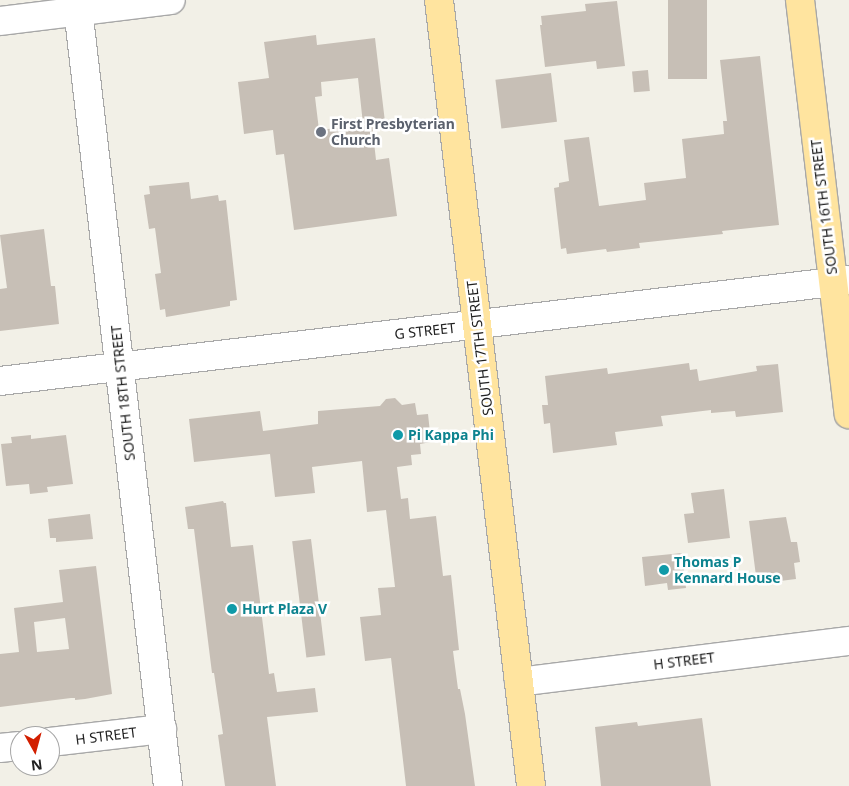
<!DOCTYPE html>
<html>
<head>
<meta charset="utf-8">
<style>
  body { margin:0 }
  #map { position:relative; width:849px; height:786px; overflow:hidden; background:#f2f0e7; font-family:"Noto Sans",sans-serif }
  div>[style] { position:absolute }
  .building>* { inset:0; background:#c7bfb6; transform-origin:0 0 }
  .roads { filter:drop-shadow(1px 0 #a8a8a8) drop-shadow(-1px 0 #a8a8a8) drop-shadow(0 1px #a8a8a8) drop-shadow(0 -1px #a8a8a8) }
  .minor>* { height:28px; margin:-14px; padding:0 14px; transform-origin:14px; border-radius:14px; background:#fff }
  .major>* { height:28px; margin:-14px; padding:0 14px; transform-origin:14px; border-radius:14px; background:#ffe49f }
  .dots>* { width:14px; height:14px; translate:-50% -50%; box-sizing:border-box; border:2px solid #fff; border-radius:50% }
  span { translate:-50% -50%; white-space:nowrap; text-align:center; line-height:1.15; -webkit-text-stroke:5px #fff; paint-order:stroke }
  .worship-label { font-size:14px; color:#5b616d; font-weight:700 }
  .left { translate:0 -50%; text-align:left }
  .street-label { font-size:14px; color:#212121 }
  .culture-label { font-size:14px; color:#0d838f; font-weight:700 }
  .north { position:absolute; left:10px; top:726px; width:50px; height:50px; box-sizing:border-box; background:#fff; border:1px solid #a6a6a6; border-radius:50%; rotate:173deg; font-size:14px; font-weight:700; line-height:20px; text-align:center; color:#212121 }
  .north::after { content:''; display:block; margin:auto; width:18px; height:22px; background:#d21f00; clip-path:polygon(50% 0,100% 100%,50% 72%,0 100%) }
</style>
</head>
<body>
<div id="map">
  <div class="building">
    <div style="left:668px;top:0;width:39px;height:79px"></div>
    <div style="clip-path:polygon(617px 1px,625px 66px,597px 69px,596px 61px,545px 67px,540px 25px,542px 25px,541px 16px,586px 11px,585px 4px)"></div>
    <div style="clip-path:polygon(316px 35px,317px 45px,375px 38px,385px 122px,363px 124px,358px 78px,321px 82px,322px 96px,315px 97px,319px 130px,372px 124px,376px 160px,389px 158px,397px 216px,294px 230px,284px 154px,276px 155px,273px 130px,244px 134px,238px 82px,269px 78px,264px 42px)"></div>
    <div style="clip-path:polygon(760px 56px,779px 225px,722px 231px,723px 234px,639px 243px,640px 248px,607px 252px,606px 249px,567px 254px,566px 248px,561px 249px,554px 188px,559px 187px,559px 183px,569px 181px,564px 140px,589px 137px,599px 206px,646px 200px,644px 183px,686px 178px,682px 139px,724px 134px,723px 121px,727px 121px,720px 60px)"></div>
    <div style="left:648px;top:70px;width:21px;height:16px;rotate:85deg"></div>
    <div style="left:551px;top:73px;width:49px;height:56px;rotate:83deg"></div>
    <div style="clip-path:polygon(189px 182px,191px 199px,218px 195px,219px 201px,226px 200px,237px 300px,230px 301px,230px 306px,166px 317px,165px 309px,160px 310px,155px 274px,161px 273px,155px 228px,149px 229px,144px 195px,150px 194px,149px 186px)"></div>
    <div style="clip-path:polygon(44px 229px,51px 286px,55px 286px,59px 324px,0 331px,0 289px,7px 288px,0 235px)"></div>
    <div style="clip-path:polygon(689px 363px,690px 370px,697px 369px,699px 381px,757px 371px,756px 366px,778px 364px,783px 412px,736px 417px,735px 411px,711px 413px,711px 410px,661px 416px,663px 426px,615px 432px,617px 445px,553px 453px,550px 423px,544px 424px,542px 405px,548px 405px,545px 376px,607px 368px,608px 374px)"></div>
    <div style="clip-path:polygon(395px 398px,402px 405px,415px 403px,417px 415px,428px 414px,431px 442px,420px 444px,421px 454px,411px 455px,412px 465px,397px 467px,401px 499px,408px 498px,410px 519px,436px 516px,443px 576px,451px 575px,459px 650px,453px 651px,458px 689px,460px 689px,465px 714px,475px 786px,406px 786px,391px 658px,365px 661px,360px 617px,381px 615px,378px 588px,395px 587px,386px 510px,367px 512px,362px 461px,312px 467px,315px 493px,275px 497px,270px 454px,194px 462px,189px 419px,260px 411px,263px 431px,318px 424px,318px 411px,380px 406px,386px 399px)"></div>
    <div style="clip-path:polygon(31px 435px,31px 439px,66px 435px,73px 484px,47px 487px,48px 492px,30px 494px,29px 484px,6px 486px,1px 444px,12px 443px,11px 437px)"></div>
    <div style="clip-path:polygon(724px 489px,730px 538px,688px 543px,684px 514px,694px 513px,691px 493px)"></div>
    <div style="clip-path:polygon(223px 501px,224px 503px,226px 503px,231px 547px,253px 545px,269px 674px,274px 673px,277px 692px,315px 688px,318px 712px,267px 717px,276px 786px,225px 786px,218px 735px,223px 734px,214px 673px,212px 673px,194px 529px,188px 529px,185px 507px)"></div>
    <div style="clip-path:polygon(90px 514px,93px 539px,56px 542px,56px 538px,50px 538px,48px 519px)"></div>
    <div style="clip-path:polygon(786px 517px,791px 542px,797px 542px,800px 562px,794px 563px,796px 579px,757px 584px,749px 521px)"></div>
    <div style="left:311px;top:539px;width:117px;height:19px;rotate:83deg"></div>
    <div style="clip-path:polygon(682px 553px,686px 588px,668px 590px,667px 583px,645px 586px,642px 557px)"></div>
    <div style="clip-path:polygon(evenodd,96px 566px,112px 694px,85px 699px,75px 700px,75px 698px,71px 698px,0 707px,0 654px,19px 652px,14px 608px,63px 602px,59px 570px,96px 566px,65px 618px,69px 649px,37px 652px,34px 622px,65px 618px)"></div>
    <div style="clip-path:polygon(702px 718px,711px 786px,601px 786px,595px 727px,637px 722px,638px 726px)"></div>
  </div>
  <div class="roads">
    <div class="minor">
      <div style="left:77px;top:0;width:791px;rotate:83.4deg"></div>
      <div style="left:0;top:21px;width:172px;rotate:-7deg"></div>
      <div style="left:0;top:381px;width:855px;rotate:-6.78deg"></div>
      <div style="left:519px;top:682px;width:333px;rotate:-7.1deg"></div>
      <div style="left:50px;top:742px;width:113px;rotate:-6.6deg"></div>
      <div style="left:0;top:748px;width:20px;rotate:-6deg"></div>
    </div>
    <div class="major">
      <div style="left:439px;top:0;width:791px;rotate:83.32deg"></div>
      <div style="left:800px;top:0;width:417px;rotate:83.3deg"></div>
    </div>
  </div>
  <div class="dots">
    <div style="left:321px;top:132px;background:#6b7280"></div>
    <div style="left:398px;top:435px;background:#0f9aa8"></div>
    <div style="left:664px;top:570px;background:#0f9aa8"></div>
    <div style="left:232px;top:609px;background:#0f9aa8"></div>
  </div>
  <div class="worship-label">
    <span class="left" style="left:331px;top:132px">First Presbyterian<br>Church</span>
  </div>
  <div class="street-label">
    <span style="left:824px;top:207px;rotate:-97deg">SOUTH 16TH STREET</span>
    <span style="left:425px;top:331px;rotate:-6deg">G STREET</span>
    <span style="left:480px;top:348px;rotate:-97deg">SOUTH 17TH STREET</span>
    <span style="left:123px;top:393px;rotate:-96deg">SOUTH 18TH STREET</span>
    <span style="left:684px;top:661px;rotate:-7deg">H STREET</span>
    <span style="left:106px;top:736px;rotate:-7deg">H STREET</span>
  </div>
  <div class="culture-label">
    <span class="left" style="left:408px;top:435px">Pi Kappa Phi</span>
    <span class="left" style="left:674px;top:570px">Thomas P<br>Kennard House</span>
    <span class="left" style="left:242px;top:609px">Hurt Plaza V</span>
  </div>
  <div class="north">N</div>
</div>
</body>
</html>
